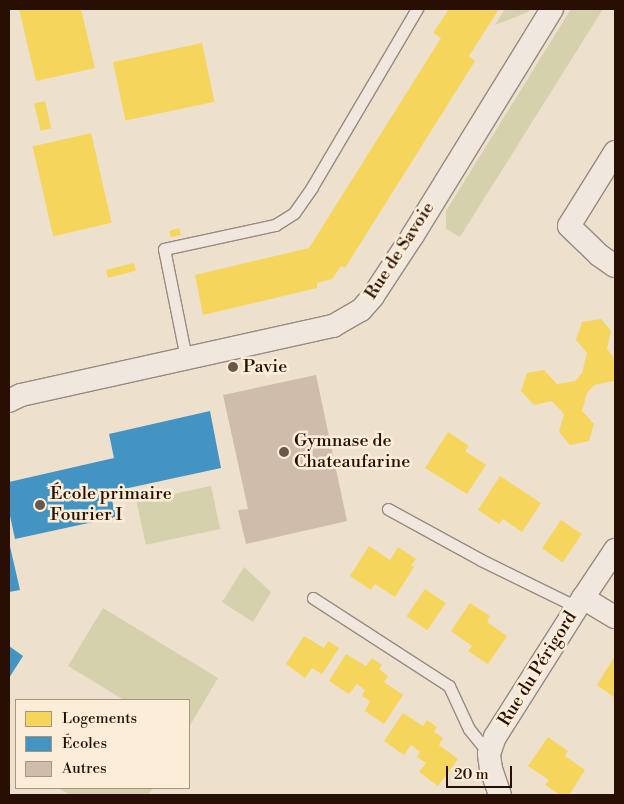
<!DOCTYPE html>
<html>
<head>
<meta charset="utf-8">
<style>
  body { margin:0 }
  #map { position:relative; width:624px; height:804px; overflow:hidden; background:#ede0cd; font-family:"Libre Bodoni",serif }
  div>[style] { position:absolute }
  .green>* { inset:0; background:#d4d1ac; transform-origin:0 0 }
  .homes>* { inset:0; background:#f6d55c; transform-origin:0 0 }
  .schools>* { inset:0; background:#4393c3 }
  .building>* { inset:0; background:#cfbcab }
  .roads { filter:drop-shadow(1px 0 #968b7f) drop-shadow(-1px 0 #968b7f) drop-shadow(0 1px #968b7f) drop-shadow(0 -1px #968b7f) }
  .service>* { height:11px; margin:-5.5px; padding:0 5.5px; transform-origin:5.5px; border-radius:5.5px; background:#f0e8df }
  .minor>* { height:22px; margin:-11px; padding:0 11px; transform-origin:11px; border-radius:11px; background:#f0e8df }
  .dots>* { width:14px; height:14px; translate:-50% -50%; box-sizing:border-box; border:2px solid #fcedd6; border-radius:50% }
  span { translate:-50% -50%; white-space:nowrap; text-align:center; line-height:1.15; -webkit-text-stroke:5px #fcedd6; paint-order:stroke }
  .street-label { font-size:18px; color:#270f03 }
  .poi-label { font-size:18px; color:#270f03 }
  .left { translate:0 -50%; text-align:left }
  .frame { position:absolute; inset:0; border:10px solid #270f03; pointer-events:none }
  .legend { position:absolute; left:15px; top:699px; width:175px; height:90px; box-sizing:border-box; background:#fcedd6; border:1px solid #a79482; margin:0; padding:6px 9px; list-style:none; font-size:15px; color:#270f03 }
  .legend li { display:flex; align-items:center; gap:10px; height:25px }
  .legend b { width:25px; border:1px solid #a79482 }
  .scale { position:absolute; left:446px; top:766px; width:66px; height:22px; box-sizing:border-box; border:2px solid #270f03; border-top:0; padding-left:6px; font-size:15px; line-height:18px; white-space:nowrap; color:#270f03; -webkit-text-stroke:4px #fcedd6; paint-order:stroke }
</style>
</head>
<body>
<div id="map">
  <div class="green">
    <div style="clip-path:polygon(505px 9px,530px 9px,528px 12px,495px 25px)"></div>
    <div style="clip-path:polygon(571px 9px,603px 9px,460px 237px,446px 229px,446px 211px)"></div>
    <div style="left:211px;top:486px;width:44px;height:76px;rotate:78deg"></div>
    <div style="clip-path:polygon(244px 567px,271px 592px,253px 622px,222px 602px)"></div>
    <div style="clip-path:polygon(103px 608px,218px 678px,189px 727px,189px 700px,124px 700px,68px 666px)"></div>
    <div style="clip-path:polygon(58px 788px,153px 788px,148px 795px,70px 795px)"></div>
  </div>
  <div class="homes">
    <div style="clip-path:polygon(19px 9px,81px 9px,95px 68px,36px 81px)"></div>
    <div style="clip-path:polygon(449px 9px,499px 9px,469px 56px,475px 61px,345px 268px,341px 266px,332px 279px,317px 283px,317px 288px,203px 315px,195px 275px,309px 248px,441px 38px,433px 33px)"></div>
    <div style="left:202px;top:43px;width:60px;height:91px;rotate:78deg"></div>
    <div style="left:45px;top:101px;width:28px;height:11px;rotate:77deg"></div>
    <div style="left:91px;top:133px;width:92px;height:60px;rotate:77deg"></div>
    <div style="clip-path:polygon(179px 228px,181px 235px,171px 237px,169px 231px)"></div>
    <div style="left:134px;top:263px;width:8px;height:29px;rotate:76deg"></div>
    <div style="clip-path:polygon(601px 319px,611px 331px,607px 349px,615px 359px,615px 383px,613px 381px,594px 385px,587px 393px,582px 411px,594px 424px,589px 441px,570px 445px,559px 432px,564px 414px,552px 401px,534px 405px,521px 391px,527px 373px,544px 370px,557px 384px,575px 381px,582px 373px,587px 353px,576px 340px,582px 322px)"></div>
    <div style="clip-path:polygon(448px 432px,469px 446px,465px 451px,486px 465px,467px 494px,425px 468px)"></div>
    <div style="clip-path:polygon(500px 476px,541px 503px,522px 532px,503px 519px,499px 524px,478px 510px)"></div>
    <div style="left:561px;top:520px;width:25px;height:34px;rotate:34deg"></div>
    <div style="clip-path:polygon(369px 546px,390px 560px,398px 547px,416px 559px,411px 565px,414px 567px,395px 597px,375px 584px,371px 590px,350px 576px)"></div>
    <div style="left:425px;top:589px;width:25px;height:33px;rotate:34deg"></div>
    <div style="clip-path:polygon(470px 603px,490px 616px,487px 622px,507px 636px,488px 664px,468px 651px,472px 646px,451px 631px)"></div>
    <div style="clip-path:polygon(304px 636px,324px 648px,328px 641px,339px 648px,322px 674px,312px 668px,305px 678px,286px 664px)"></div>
    <div style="clip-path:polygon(346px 654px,366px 666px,372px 658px,382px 665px,379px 669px,388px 676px,384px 682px,403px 695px,384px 724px,365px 711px,370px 701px,362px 696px,365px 690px,357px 684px,349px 694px,329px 681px)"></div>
    <div style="clip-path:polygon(615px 656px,615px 698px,597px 685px)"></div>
    <div style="clip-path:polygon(403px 713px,423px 726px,427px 720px,437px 727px,434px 732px,443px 738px,439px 745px,458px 759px,438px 786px,419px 772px,426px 763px,417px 757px,420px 752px,411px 745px,404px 755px,384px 741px)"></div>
    <div style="clip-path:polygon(548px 737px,568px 751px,565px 756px,585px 770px,569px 795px,560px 795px,545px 785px,549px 780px,528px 766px)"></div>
  </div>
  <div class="schools">
    <div style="clip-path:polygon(210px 411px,221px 468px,110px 492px,116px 517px,15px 539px,9px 511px,9px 482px,114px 458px,109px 434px)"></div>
    <div style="clip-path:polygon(9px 542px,20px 590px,9px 592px)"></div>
    <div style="clip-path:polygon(9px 646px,23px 656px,9px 678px)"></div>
  </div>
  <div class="building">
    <div style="clip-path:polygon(316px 375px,347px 521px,246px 544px,238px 510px,248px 509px,223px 395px)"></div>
  </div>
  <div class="roads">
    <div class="service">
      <div style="left:186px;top:358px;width:111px;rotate:-101.4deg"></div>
      <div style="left:164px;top:249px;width:114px;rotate:-12.2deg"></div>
      <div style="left:275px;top:225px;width:22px;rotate:-32deg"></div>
      <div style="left:294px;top:213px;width:32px;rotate:-55deg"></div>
      <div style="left:312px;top:187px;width:207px;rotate:-59.5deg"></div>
      <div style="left:388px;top:509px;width:106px;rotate:28.7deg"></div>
      <div style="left:481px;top:560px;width:107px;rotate:26.1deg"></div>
      <div style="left:313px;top:598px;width:162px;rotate:32.9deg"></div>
      <div style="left:449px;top:686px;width:47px;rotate:65.1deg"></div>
      <div style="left:469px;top:729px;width:32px;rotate:51deg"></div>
    </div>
    <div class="minor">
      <div style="left:615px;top:152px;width:87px;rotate:121.9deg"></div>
      <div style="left:569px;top:226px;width:42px;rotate:44deg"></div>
      <div style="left:599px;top:255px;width:19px;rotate:35deg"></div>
      <div style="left:9px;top:401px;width:13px;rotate:-27deg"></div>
      <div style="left:21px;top:395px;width:320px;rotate:-12.5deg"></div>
      <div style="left:333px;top:326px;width:32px;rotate:-30deg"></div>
      <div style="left:361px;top:310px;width:18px;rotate:-49deg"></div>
      <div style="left:373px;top:296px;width:73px;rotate:-56.7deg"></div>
      <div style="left:413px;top:235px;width:265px;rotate:-58.4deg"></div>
      <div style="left:583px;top:598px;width:37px;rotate:31deg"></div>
      <div style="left:500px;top:795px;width:28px;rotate:-109deg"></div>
      <div style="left:491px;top:769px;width:15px;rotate:-98deg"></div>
      <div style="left:489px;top:754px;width:18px;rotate:-71deg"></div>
      <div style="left:495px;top:737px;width:165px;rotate:-57.7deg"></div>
      <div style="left:583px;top:598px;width:58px;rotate:-56.3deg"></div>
    </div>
  </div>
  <div class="dots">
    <div style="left:233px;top:367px;background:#6c584a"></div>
    <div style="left:284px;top:452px;background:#6c584a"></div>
    <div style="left:40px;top:505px;background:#6c584a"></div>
  </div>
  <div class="street-label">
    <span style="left:400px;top:251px;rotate:-57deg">Rue de Savoie</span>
    <span style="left:538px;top:669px;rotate:-58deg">Rue du Périgord</span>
  </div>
  <div class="poi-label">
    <span class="left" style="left:243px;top:367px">Pavie</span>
    <span class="left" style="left:294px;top:452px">Gymnase de<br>Chateaufarine</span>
    <span class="left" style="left:50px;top:505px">École primaire<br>Fourier I</span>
  </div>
  <div class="frame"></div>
  <ul class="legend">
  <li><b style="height:14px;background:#f6d55c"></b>Logements</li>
  <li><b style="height:14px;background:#4393c3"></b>Écoles</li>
  <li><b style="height:14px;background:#cfbcab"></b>Autres</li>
  </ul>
  <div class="scale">20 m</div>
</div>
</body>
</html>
